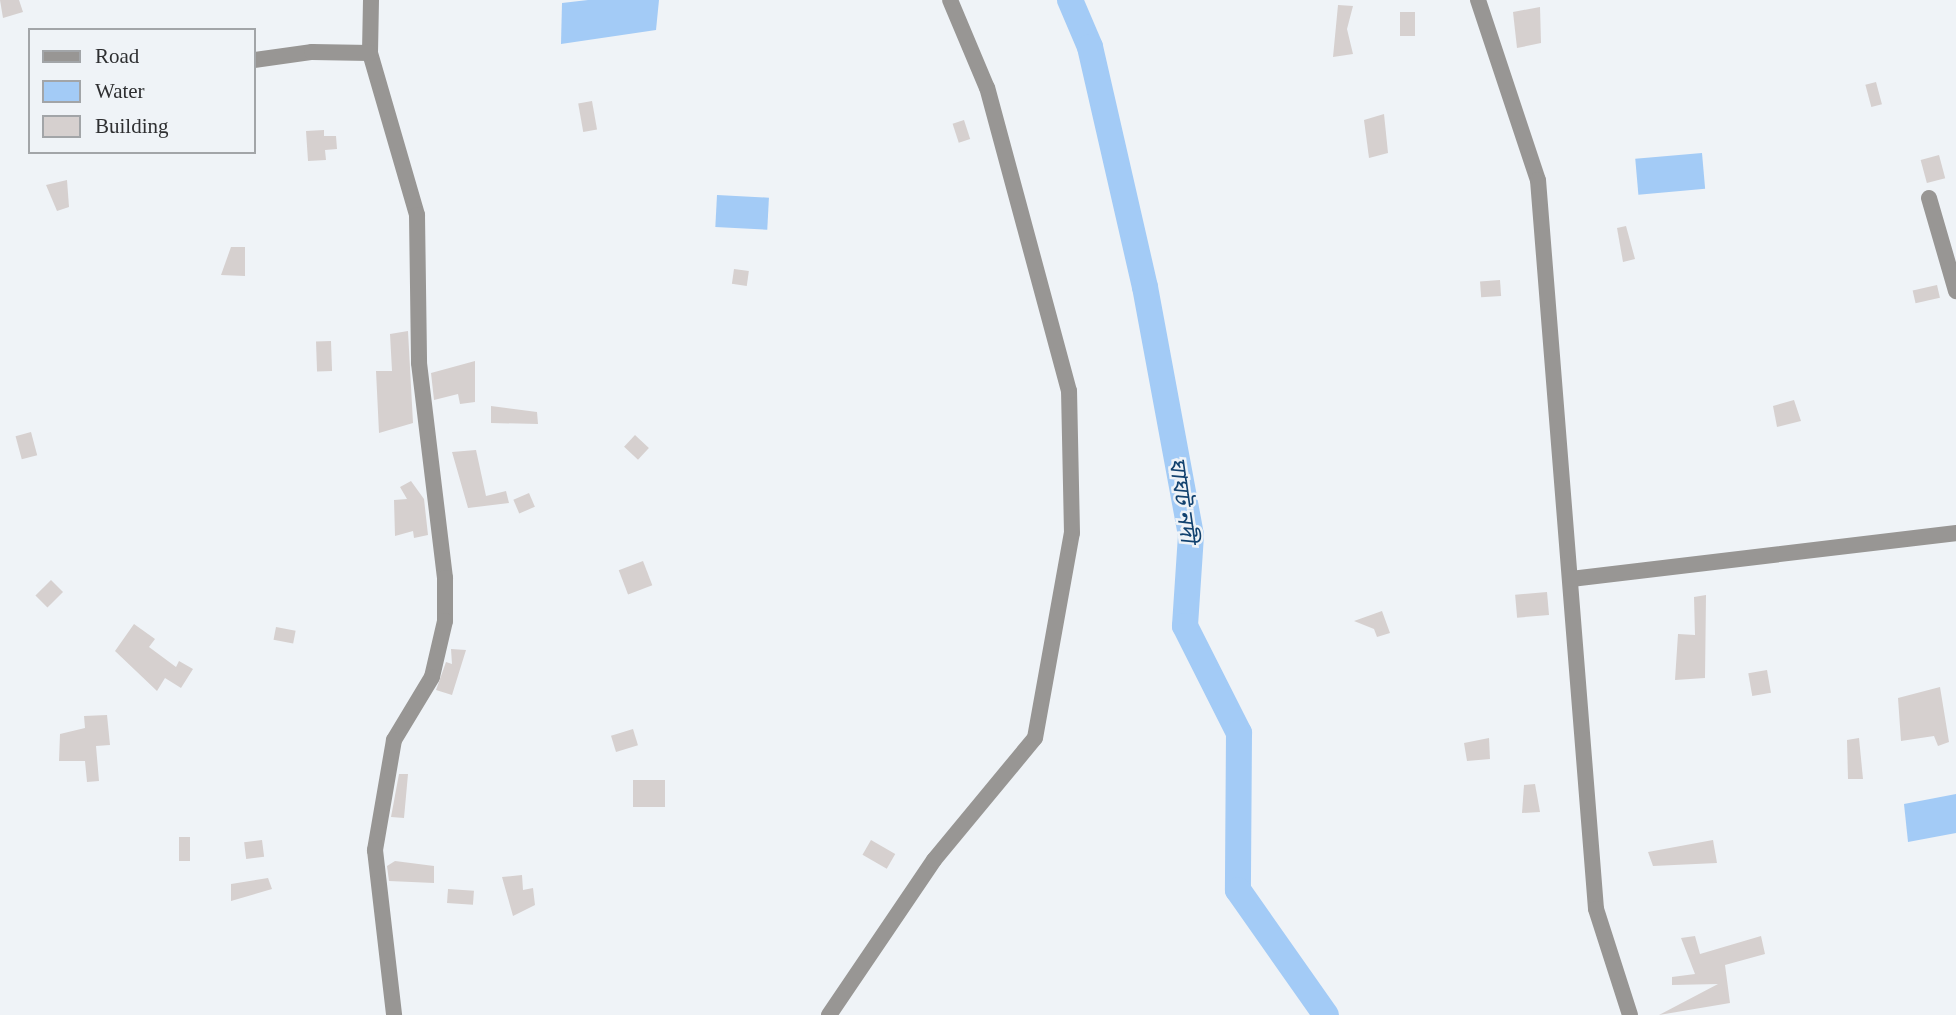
<!DOCTYPE html>
<html>
<head>
<meta charset="utf-8">
<style>
  body { margin:0 }
  #map { position:relative; width:1956px; height:1015px; overflow:hidden; background:#eff3f7; font-family:"Times New Roman","Noto Sans Bengali",serif }
  div>[style] { position:absolute }
  .water>* { inset:0; background:#a3cbf6; transform-origin:0 0 }
  .river>* { height:26px; margin:-13px; padding:0 13px; transform-origin:13px; border-radius:13px; background:#a3cbf6 }
  .building>* { inset:0; background:#d6d0cf; transform-origin:0 0 }
  .minor>* { height:16px; margin:-8px; padding:0 8px; transform-origin:8px; border-radius:8px; background:#989694 }
  span { translate:-50% -50%; white-space:nowrap; text-align:center; line-height:1.15; -webkit-text-stroke:5px #eff3f7; paint-order:stroke }
  .water-label { font-size:23px; color:#12426f; font-style:italic }
  .legend { position:absolute; left:28px; top:28px; width:228px; height:126px; box-sizing:border-box; background:#eff3f7; border:2px solid #a2a5a8; margin:0; padding:9px 12px; list-style:none; font-size:21px; color:#2e2f31 }
  .legend li { display:flex; align-items:center; gap:14px; height:35px }
  .legend b { width:35px; border:2px solid #a2a5a8 }
</style>
</head>
<body>
<div id="map">
  <div class="water">
    <div style="clip-path:polygon(588px 0,659px 0,656px 30px,561px 44px,562px 3px)"></div>
    <div style="left:1702px;top:153px;width:36px;height:67px;rotate:85deg"></div>
    <div style="left:717px;top:195px;width:52px;height:32px;rotate:3deg"></div>
    <div style="clip-path:polygon(1956px 794px,1956px 833px,1908px 842px,1904px 804px)"></div>
  </div>
  <div class="river">
    <div style="left:1070px;top:0;width:51px;rotate:66.9deg"></div>
    <div style="left:1090px;top:47px;width:246px;rotate:77.1deg"></div>
    <div style="left:1145px;top:287px;width:252px;rotate:79.5deg"></div>
    <div style="left:1191px;top:535px;width:91px;rotate:93.8deg"></div>
    <div style="left:1185px;top:626px;width:120px;rotate:63.2deg"></div>
    <div style="left:1239px;top:733px;width:157px;rotate:90.4deg"></div>
    <div style="left:1238px;top:890px;width:153px;rotate:54.9deg"></div>
  </div>
  <div class="building">
    <div style="clip-path:polygon(0 0,19px 0,23px 12px,3px 18px)"></div>
    <div style="clip-path:polygon(1338px 5px,1353px 6px,1347px 29px,1353px 54px,1333px 57px)"></div>
    <div style="clip-path:polygon(1540px 7px,1541px 43px,1517px 48px,1513px 12px)"></div>
    <div style="left:1400px;top:12px;width:15px;height:24px"></div>
    <div style="left:1876px;top:82px;width:23px;height:11px;rotate:75deg"></div>
    <div style="left:592px;top:101px;width:29px;height:14px;rotate:80deg"></div>
    <div style="clip-path:polygon(1384px 114px,1388px 153px,1369px 158px,1364px 120px)"></div>
    <div style="left:964px;top:120px;width:20px;height:12px;rotate:72deg"></div>
    <div style="clip-path:polygon(324px 130px,324px 136px,336px 136px,337px 149px,325px 150px,326px 160px,308px 161px,306px 131px)"></div>
    <div style="left:1939px;top:155px;width:24px;height:19px;rotate:75deg"></div>
    <div style="clip-path:polygon(67px 180px,69px 207px,57px 211px,46px 185px)"></div>
    <div style="clip-path:polygon(1626px 226px,1635px 259px,1623px 262px,1617px 228px)"></div>
    <div style="clip-path:polygon(231px 247px,245px 247px,245px 276px,221px 275px)"></div>
    <div style="left:734px;top:269px;width:15px;height:15px;rotate:8deg"></div>
    <div style="left:1500px;top:280px;width:16px;height:20px;rotate:86deg"></div>
    <div style="left:1937px;top:285px;width:13px;height:25px;rotate:77deg"></div>
    <div style="clip-path:polygon(408px 331px,413px 423px,379px 433px,376px 371px,392px 371px,390px 334px)"></div>
    <div style="left:331px;top:341px;width:30px;height:15px;rotate:88deg"></div>
    <div style="clip-path:polygon(475px 361px,475px 402px,460px 404px,458px 394px,434px 400px,431px 373px)"></div>
    <div style="clip-path:polygon(1794px 400px,1801px 421px,1777px 427px,1773px 406px)"></div>
    <div style="clip-path:polygon(491px 406px,537px 412px,538px 424px,491px 423px)"></div>
    <div style="left:31px;top:432px;width:24px;height:16px;rotate:75deg"></div>
    <div style="left:635px;top:435px;width:19px;height:16px;rotate:43deg"></div>
    <div style="clip-path:polygon(476px 450px,486px 496px,506px 491px,509px 503px,468px 508px,452px 452px)"></div>
    <div style="clip-path:polygon(411px 481px,424px 499px,428px 535px,414px 538px,413px 531px,395px 536px,394px 500px,407px 499px,400px 487px)"></div>
    <div style="left:529px;top:493px;width:15px;height:17px;rotate:67deg"></div>
    <div style="left:643px;top:561px;width:26px;height:26px;rotate:69deg"></div>
    <div style="left:51px;top:580px;width:17px;height:22px;rotate:45deg"></div>
    <div style="left:1547px;top:592px;width:23px;height:32px;rotate:85deg"></div>
    <div style="clip-path:polygon(1706px 595px,1705px 678px,1675px 680px,1678px 634px,1695px 635px,1694px 597px)"></div>
    <div style="clip-path:polygon(1382px 611px,1390px 633px,1377px 637px,1374px 629px,1354px 621px)"></div>
    <div style="clip-path:polygon(134px 624px,155px 639px,149px 647px,176px 667px,179px 661px,193px 669px,181px 688px,165px 678px,157px 691px,115px 651px)"></div>
    <div style="left:276px;top:627px;width:20px;height:13px;rotate:11deg"></div>
    <div style="clip-path:polygon(451px 649px,466px 650px,452px 695px,436px 690px,446px 662px,452px 664px)"></div>
    <div style="left:1767px;top:670px;width:23px;height:19px;rotate:80deg"></div>
    <div style="clip-path:polygon(1940px 687px,1949px 742px,1938px 746px,1934px 736px,1901px 741px,1898px 698px)"></div>
    <div style="clip-path:polygon(107px 715px,110px 745px,96px 746px,99px 781px,87px 782px,85px 761px,59px 761px,60px 734px,85px 728px,84px 716px)"></div>
    <div style="left:633px;top:729px;width:17px;height:23px;rotate:73deg"></div>
    <div style="clip-path:polygon(1489px 738px,1490px 759px,1467px 761px,1464px 743px)"></div>
    <div style="clip-path:polygon(1859px 738px,1863px 779px,1848px 779px,1847px 740px)"></div>
    <div style="clip-path:polygon(399px 774px,408px 774px,404px 818px,391px 817px)"></div>
    <div style="left:633px;top:780px;width:32px;height:27px"></div>
    <div style="clip-path:polygon(1535px 784px,1540px 812px,1522px 813px,1524px 785px)"></div>
    <div style="left:179px;top:837px;width:11px;height:24px"></div>
    <div style="left:262px;top:840px;width:17px;height:18px;rotate:83deg"></div>
    <div style="left:871px;top:840px;width:28px;height:17px;rotate:30deg"></div>
    <div style="clip-path:polygon(1713px 840px,1717px 863px,1653px 866px,1648px 852px)"></div>
    <div style="clip-path:polygon(395px 861px,434px 866px,434px 883px,389px 881px,387px 866px)"></div>
    <div style="clip-path:polygon(522px 875px,523px 890px,533px 888px,535px 905px,513px 916px,502px 877px)"></div>
    <div style="clip-path:polygon(268px 878px,272px 889px,231px 901px,231px 884px)"></div>
    <div style="left:448px;top:889px;width:26px;height:14px;rotate:4deg"></div>
    <div style="clip-path:polygon(1695px 936px,1700px 954px,1761px 936px,1765px 954px,1725px 965px,1730px 1003px,1659px 1015px,1718px 984px,1672px 985px,1672px 977px,1695px 974px,1681px 938px)"></div>
  </div>
  <div class="minor">
    <div style="left:371px;top:0;width:53px;rotate:91.1deg"></div>
    <div style="left:370px;top:53px;width:169px;rotate:73.8deg"></div>
    <div style="left:417px;top:215px;width:148px;rotate:89.2deg"></div>
    <div style="left:419px;top:363px;width:217px;rotate:83.1deg"></div>
    <div style="left:445px;top:578px;width:43px;rotate:90deg"></div>
    <div style="left:445px;top:621px;width:57px;rotate:103.1deg"></div>
    <div style="left:432px;top:677px;width:74px;rotate:121.1deg"></div>
    <div style="left:394px;top:740px;width:112px;rotate:99.8deg"></div>
    <div style="left:375px;top:850px;width:166px;rotate:83.4deg"></div>
    <div style="left:1478px;top:0;width:190px;rotate:71.6deg"></div>
    <div style="left:1538px;top:180px;width:731px;rotate:85.45deg"></div>
    <div style="left:1596px;top:909px;width:111px;rotate:72.2deg"></div>
    <div style="left:254px;top:60px;width:59px;rotate:-7.9deg"></div>
    <div style="left:312px;top:52px;width:58px;rotate:1deg"></div>
    <div style="left:1929px;top:198px;width:97px;rotate:73.8deg"></div>
    <div style="left:1571px;top:579px;width:388px;rotate:-6.8deg"></div>
    <div style="left:829px;top:1015px;width:187px;rotate:-55.9deg"></div>
    <div style="left:934px;top:860px;width:158px;rotate:-50.4deg"></div>
    <div style="left:1035px;top:738px;width:208px;rotate:-79.8deg"></div>
    <div style="left:1072px;top:533px;width:142px;rotate:-91.2deg"></div>
    <div style="left:1069px;top:391px;width:314px;rotate:-105.1deg"></div>
    <div style="left:987px;top:88px;width:95px;rotate:-112.8deg"></div>
  </div>
  <div class="water-label">
    <span style="left:1182px;top:500px;rotate:82deg">ঘাঘট নদী</span>
  </div>
  <ul class="legend">
  <li><b style="height:9px;background:#989694"></b>Road</li>
  <li><b style="height:19px;background:#a3cbf6"></b>Water</li>
  <li><b style="height:19px;background:#d6d0cf"></b>Building</li>
  </ul>
</div>
</body>
</html>
